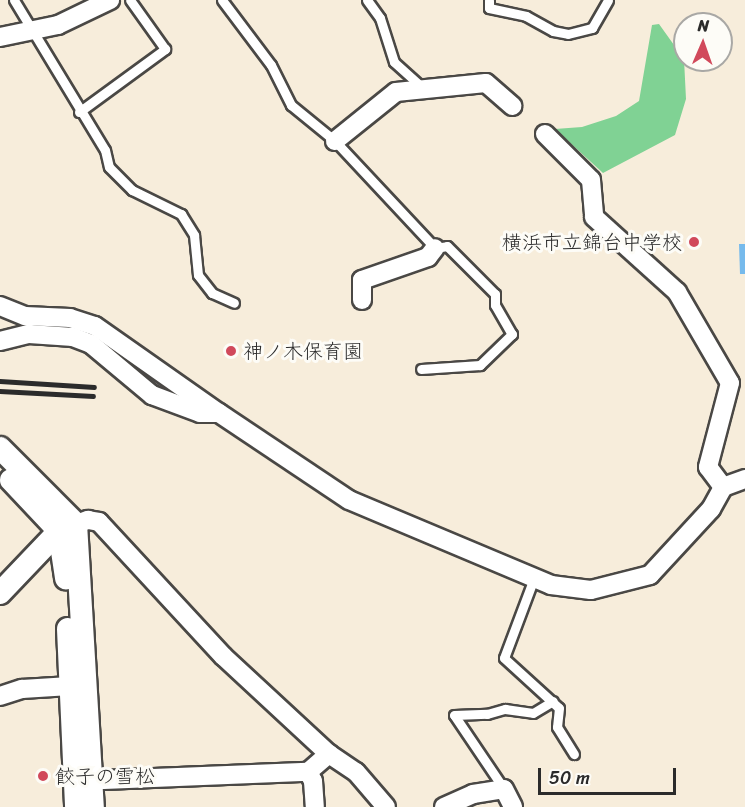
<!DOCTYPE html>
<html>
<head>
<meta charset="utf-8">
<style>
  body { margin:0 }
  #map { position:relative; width:745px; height:807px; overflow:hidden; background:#f7eddb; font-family:Sriracha,"Klee One",sans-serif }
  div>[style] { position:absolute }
  .green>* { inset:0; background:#80d294 }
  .water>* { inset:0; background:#76baec }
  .roads { filter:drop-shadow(2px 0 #4a4845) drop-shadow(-2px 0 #4a4845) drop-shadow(0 2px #4a4845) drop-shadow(0 -2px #4a4845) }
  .service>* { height:9px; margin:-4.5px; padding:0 4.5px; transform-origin:4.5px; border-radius:4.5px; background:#fff }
  .minor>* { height:18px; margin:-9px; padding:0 9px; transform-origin:9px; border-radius:9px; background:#fff }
  .tertiary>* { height:22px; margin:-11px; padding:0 11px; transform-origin:11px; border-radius:11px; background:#fff }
  .rail>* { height:4.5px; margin:-2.25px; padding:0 2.25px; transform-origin:2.25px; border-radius:2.25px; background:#2b2b2b }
  .dots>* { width:16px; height:16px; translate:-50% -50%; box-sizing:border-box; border:3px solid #fdfcf7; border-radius:50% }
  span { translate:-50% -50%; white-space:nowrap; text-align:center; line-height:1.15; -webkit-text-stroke:6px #fdfcf7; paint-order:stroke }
  .poi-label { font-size:20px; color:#2b2b2b }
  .right { translate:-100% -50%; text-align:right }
  .left { translate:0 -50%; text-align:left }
  .north { position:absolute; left:673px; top:12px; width:60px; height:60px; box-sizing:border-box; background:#fdfcf7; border:2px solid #a9a8a5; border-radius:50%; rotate:2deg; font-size:16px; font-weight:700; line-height:24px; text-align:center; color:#2b2b2b }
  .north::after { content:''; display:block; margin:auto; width:21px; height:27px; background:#d1495b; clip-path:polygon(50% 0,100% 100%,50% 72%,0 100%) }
  .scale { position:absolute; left:538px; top:768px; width:138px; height:27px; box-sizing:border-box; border:3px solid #2b2b2b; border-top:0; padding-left:8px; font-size:18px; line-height:21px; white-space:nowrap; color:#2b2b2b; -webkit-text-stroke:4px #fdfcf7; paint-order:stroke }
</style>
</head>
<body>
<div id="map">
  <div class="green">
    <div style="clip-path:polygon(659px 24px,684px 59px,686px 99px,675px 135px,603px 173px,555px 129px,582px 127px,616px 116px,639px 101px,652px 25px)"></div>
  </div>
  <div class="water">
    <div style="clip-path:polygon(739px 244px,745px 244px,745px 274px,740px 274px)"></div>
  </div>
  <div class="roads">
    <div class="service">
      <div style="left:14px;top:0;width:175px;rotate:58.8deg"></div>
      <div style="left:105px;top:150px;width:17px;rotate:77deg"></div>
      <div style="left:109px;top:167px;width:33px;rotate:45deg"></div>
      <div style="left:132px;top:190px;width:55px;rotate:26.1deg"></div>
      <div style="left:181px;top:214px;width:25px;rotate:58deg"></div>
      <div style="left:194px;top:235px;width:40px;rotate:84.3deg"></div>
      <div style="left:198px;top:275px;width:23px;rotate:52deg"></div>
      <div style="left:212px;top:293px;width:24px;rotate:24deg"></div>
      <div style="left:222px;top:0;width:81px;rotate:53deg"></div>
      <div style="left:271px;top:65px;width:45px;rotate:63.4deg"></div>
      <div style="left:291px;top:105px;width:57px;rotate:39.3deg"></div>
      <div style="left:335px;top:141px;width:146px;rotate:46.9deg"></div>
      <div style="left:435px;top:248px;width:12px;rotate:-9deg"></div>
      <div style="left:447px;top:246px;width:68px;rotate:45deg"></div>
      <div style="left:495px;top:294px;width:11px;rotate:90deg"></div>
      <div style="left:495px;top:305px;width:34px;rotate:60deg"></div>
      <div style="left:512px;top:334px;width:45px;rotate:135.9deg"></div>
      <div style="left:480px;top:365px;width:59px;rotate:176.1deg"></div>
      <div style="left:367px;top:0;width:22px;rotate:54deg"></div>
      <div style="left:380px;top:18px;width:46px;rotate:72.3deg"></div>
      <div style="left:394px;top:62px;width:40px;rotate:42deg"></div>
      <div style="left:489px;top:0;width:8px;rotate:90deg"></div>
      <div style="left:489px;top:8px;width:38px;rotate:12deg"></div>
      <div style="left:526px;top:16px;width:31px;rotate:29deg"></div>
      <div style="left:553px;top:31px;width:15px;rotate:11deg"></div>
      <div style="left:568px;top:34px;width:25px;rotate:-14deg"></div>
      <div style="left:592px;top:28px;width:32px;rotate:-60deg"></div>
      <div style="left:79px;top:112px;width:107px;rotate:-36.2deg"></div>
      <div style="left:165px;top:49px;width:60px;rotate:-125.5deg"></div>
      <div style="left:534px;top:578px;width:85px;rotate:110.6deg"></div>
      <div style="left:504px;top:658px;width:74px;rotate:42.3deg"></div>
      <div style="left:559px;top:708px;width:19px;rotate:96deg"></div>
      <div style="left:557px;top:727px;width:32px;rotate:58deg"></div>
      <div style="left:504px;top:789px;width:89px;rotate:-124deg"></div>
      <div style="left:454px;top:715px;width:33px;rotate:-2deg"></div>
      <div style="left:487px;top:714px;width:19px;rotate:-16deg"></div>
      <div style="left:505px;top:709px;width:28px;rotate:8deg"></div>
      <div style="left:533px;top:713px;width:23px;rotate:-31deg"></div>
    </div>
    <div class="minor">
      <div style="left:0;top:37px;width:59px;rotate:-11.7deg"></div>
      <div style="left:58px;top:25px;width:58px;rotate:-25.7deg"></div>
      <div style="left:545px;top:134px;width:65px;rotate:45deg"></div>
      <div style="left:591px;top:180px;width:37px;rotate:85deg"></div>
      <div style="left:594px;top:217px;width:112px;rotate:42.1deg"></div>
      <div style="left:677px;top:292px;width:105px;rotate:59.8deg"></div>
      <div style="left:730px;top:383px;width:87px;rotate:104.7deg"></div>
      <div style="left:708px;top:467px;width:25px;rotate:53deg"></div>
      <div style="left:335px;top:141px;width:78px;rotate:-38.8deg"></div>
      <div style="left:396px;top:92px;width:90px;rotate:-5.7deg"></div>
      <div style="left:486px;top:83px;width:35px;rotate:41deg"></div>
      <div style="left:362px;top:300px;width:20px;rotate:-90deg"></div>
      <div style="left:362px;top:280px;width:70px;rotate:-19.2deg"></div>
      <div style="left:428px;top:257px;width:11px;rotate:-52deg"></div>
      <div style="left:0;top:306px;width:27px;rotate:22deg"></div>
      <div style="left:25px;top:316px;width:45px;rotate:2.5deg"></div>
      <div style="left:70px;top:318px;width:26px;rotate:18deg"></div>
      <div style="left:95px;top:326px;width:151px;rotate:35.1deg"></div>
      <div style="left:0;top:341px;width:30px;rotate:-14deg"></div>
      <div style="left:29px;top:334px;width:44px;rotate:3.9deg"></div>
      <div style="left:73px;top:337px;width:19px;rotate:21deg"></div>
      <div style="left:91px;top:344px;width:80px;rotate:39.9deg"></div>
      <div style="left:152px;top:395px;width:51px;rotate:20.6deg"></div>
      <div style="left:200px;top:413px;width:19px"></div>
      <div style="left:219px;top:413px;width:156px;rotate:33.8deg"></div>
      <div style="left:349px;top:500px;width:219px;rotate:22.8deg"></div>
      <div style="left:551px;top:585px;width:40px;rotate:7.1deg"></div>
      <div style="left:591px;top:590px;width:61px;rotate:-14.3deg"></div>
      <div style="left:650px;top:575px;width:90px;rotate:-47.3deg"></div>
      <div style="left:711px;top:509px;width:25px;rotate:-61deg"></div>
      <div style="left:723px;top:487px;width:23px;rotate:-20deg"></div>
      <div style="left:64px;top:529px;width:26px;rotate:-21deg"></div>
      <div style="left:88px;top:520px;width:11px;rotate:10deg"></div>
      <div style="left:99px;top:522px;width:183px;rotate:47.2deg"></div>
      <div style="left:223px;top:656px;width:144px;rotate:42.8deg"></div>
      <div style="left:329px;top:754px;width:32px;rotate:34deg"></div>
      <div style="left:356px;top:772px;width:46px;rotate:49.4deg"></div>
      <div style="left:0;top:696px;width:23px;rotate:-18deg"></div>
      <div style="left:22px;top:689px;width:48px;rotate:-3.6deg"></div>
      <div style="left:308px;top:772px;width:10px;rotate:61deg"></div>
      <div style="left:313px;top:781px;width:26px;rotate:86deg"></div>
      <div style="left:79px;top:781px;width:229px;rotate:-2.3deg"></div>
      <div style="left:308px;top:772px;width:28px;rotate:-41deg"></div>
      <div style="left:444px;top:807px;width:32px;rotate:-24deg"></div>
      <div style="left:473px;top:794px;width:31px;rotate:-9deg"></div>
      <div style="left:504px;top:789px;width:20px;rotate:63deg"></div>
    </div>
    <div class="tertiary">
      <div style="left:0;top:448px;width:107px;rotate:45deg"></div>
      <div style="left:76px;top:524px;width:284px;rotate:86.6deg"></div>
      <div style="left:11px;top:480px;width:70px;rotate:46.7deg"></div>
      <div style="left:59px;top:531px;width:48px;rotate:81.5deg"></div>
      <div style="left:0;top:593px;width:86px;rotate:-46.4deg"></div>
      <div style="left:68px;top:629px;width:178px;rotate:87.4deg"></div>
    </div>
  </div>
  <div class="rail">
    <div style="left:0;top:381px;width:94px;rotate:3.7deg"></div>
    <div style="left:0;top:391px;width:93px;rotate:3.1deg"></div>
  </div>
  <div class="dots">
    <div style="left:694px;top:242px;background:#d1495b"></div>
    <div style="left:231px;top:351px;background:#d1495b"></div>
    <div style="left:43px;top:776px;background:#d1495b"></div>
  </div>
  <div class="poi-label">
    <span class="right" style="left:682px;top:242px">横浜市立錦台中学校</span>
    <span class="left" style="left:243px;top:351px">神ノ木保育園</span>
    <span class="left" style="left:55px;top:776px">餃子の雪松</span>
  </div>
  <div class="north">N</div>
  <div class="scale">50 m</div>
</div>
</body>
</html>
